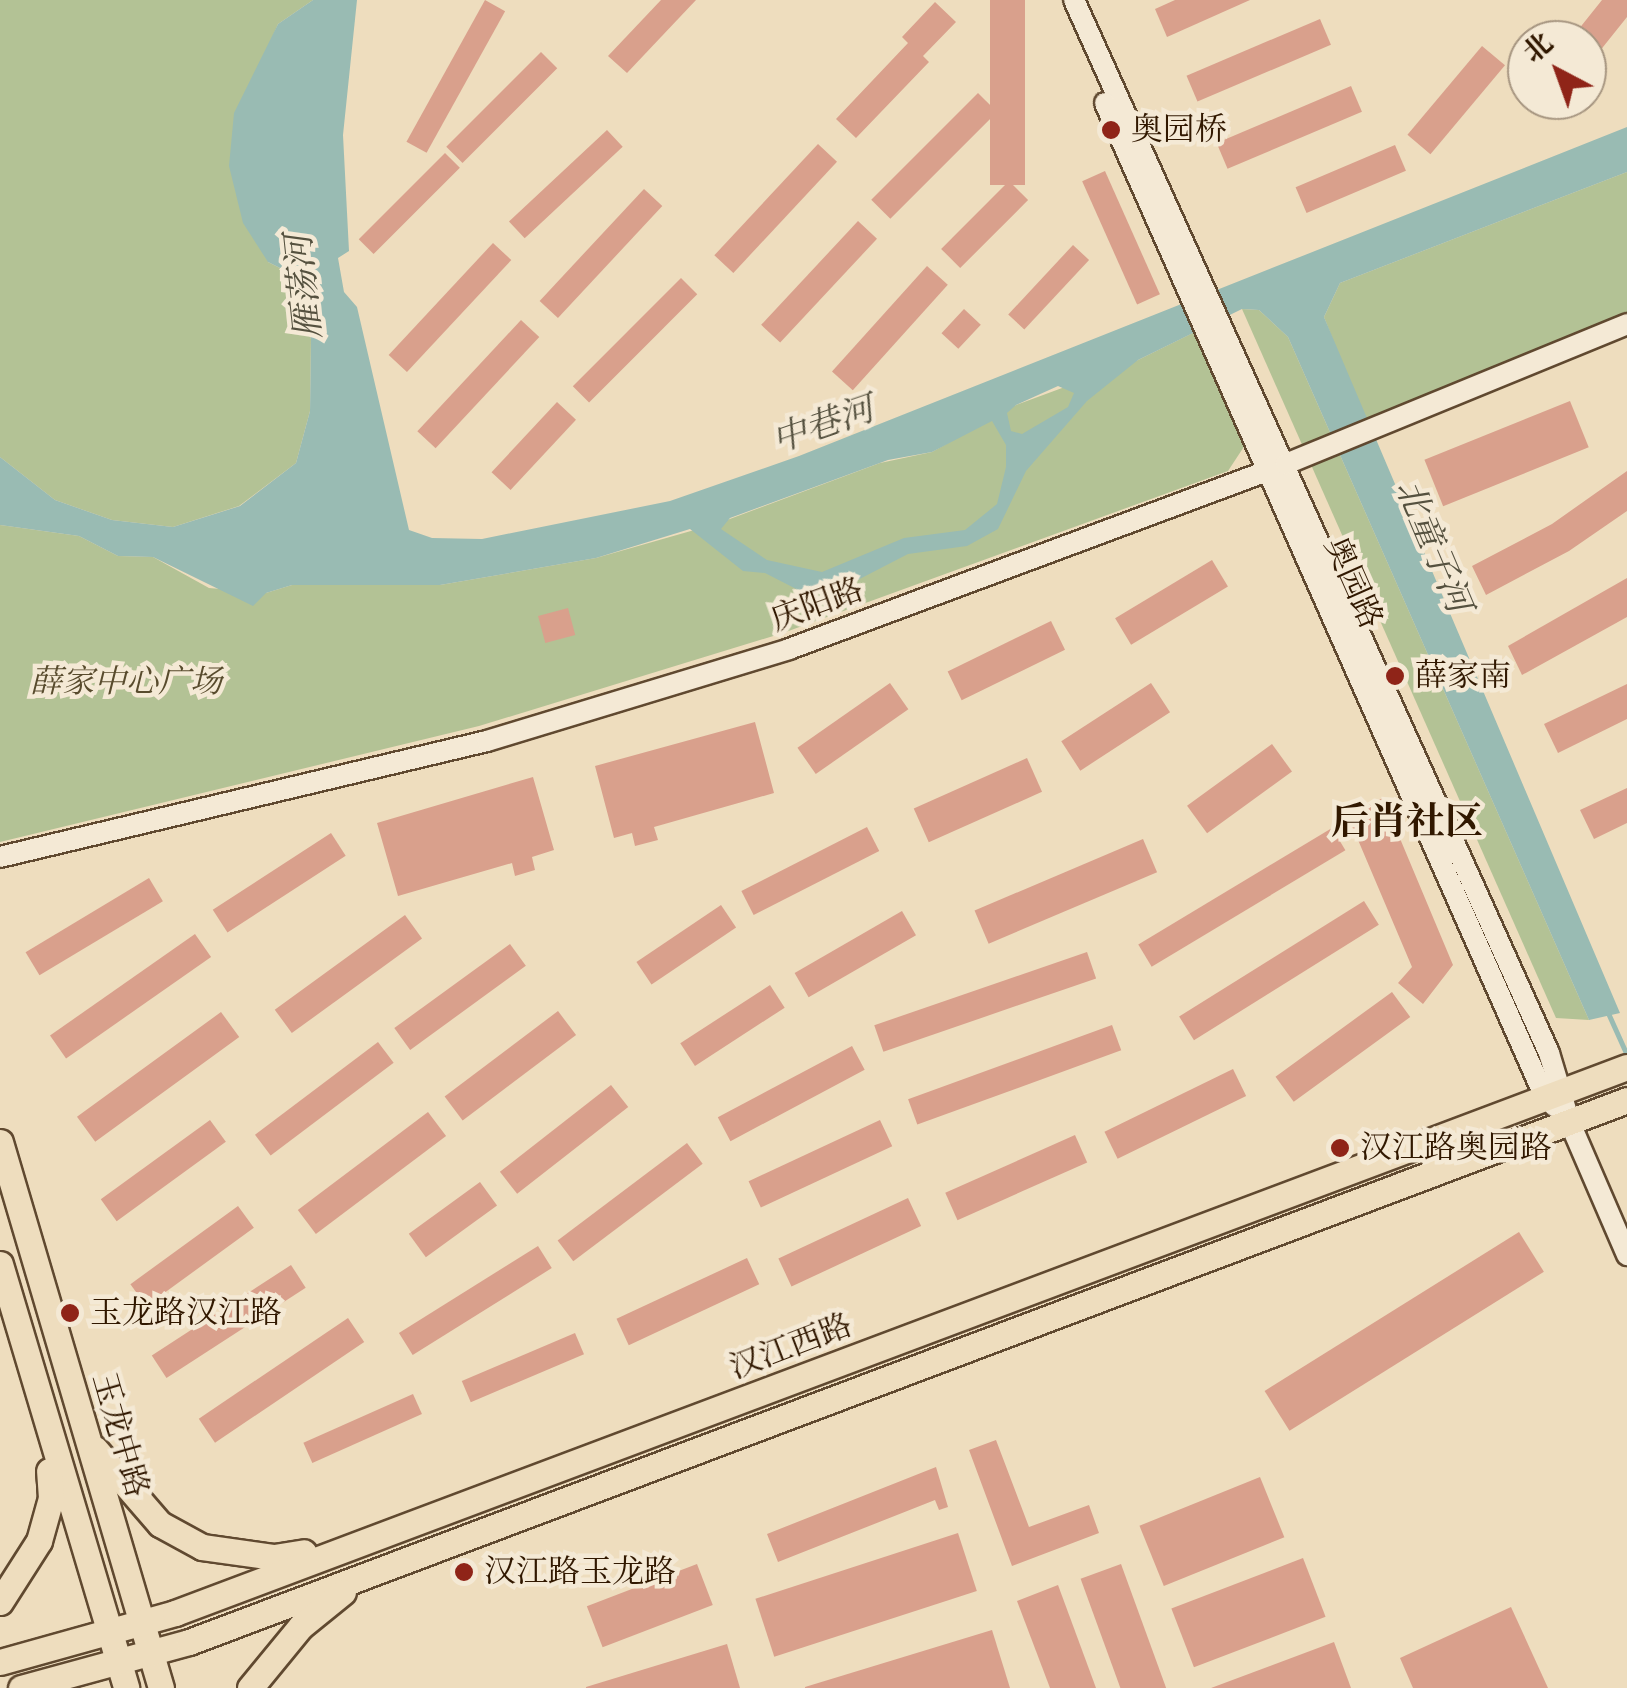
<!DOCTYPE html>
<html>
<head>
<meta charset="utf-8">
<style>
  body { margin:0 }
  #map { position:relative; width:1627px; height:1688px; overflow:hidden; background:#eeddbe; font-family:"IM FELL Double Pica","Noto Serif SC",serif }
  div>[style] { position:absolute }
  .green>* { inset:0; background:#b3c295 }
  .water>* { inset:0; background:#99bbb3 }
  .stream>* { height:5px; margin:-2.5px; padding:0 2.5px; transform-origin:2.5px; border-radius:2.5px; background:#99bbb3 }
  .building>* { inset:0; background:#d9a08c; transform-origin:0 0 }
  .roads { filter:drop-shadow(2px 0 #604930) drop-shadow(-2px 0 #604930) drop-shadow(0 2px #604930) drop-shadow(0 -2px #604930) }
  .minor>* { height:20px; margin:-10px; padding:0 10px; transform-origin:10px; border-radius:10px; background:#f4e9d5 }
  .major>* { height:25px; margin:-12.5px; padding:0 12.5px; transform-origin:12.5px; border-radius:12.5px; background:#eeddbe }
  .dots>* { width:28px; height:28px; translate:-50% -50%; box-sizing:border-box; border:5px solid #f4e9d5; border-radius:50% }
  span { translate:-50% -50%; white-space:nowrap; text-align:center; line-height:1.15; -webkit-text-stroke:9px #f4e9d5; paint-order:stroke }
  .poi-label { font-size:32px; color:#311800 }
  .left { translate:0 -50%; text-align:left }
  .street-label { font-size:32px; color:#311800 }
  .park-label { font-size:32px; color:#584b2d; font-style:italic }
  .water-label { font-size:35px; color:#55513f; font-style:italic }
  .quarter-label { font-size:38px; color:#311800; font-weight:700 }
  .north { position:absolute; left:1507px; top:20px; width:100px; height:100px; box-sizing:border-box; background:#f4e9d5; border:2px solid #a69580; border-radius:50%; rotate:319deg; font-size:28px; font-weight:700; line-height:40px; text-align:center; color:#311800 }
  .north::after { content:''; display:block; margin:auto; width:35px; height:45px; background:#8f2418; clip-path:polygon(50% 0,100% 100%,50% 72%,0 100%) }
</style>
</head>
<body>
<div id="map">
  <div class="green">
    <div style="clip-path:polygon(0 0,313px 0,278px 24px,263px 59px,268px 262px,288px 272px,311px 339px,310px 411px,296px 463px,239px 506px,173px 527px,112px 520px,55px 500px,0 457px)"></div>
    <div style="clip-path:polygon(1627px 172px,1627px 314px,1364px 419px,1324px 317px,1340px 283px)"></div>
    <div style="clip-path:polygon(1242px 309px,1259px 310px,1288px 337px,1589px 1020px,1556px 1018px)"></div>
    <div style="clip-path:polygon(1201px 329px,1249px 439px,1228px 471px,783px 633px,479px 726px,0 842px,0 525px,79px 536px,118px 556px,153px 557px,209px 588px,266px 593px,292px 585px,440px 585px,596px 558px,719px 523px,880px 463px,932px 452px,1016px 405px,1138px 360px)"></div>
  </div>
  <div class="water">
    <div style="clip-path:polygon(evenodd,313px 0,357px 0,343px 135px,349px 251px,338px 258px,344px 292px,357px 307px,409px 530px,432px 538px,482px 539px,670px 501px,799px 456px,1627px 127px,1627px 172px,1340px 283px,1324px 317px,1620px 1013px,1589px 1020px,1288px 337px,1259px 310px,1242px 309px,1138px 360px,1087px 401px,1026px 471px,998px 529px,967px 546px,908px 554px,848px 585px,806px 594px,765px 573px,743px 571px,690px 529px,596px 558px,440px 585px,292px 585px,266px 593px,253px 606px,153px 557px,118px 556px,79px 536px,0 525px,0 457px,55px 500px,112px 520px,173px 527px,240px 506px,296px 463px,310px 411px,311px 339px,288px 272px,268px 262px,243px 223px,229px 166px,234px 113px,278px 24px,313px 0,1058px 386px,1074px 393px,1068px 407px,1022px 434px,1011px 431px,1007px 413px,1016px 405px,1058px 386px,313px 0,992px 421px,1006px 445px,1006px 467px,997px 504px,965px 530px,904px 538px,822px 572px,767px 560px,721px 529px,730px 518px,888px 460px,932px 452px,992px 421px)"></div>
  </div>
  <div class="stream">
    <div style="left:1608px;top:1013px;width:46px;rotate:65.7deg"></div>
  </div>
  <div class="building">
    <div style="left:485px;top:0;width:23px;height:162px;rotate:29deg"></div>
    <div style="clip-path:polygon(661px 0,696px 0,627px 73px,608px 56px)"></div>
    <div style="left:990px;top:0;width:35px;height:185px"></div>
    <div style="clip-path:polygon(1175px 0,1250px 0,1167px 37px,1155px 9px)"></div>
    <div style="clip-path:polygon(1602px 0,1627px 0,1627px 17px,1587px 67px,1587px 40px,1570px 40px)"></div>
    <div style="clip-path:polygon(935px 2px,956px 22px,923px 56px,929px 62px,856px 138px,836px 119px,908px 43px,902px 37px)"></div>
    <div style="left:1320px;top:19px;width:28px;height:145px;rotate:67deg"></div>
    <div style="left:1482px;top:46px;width:30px;height:116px;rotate:40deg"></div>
    <div style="left:541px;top:52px;width:23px;height:134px;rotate:45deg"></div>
    <div style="left:1351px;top:86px;width:28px;height:146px;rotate:67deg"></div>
    <div style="left:978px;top:93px;width:27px;height:151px;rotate:45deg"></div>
    <div style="left:607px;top:130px;width:23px;height:134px;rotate:47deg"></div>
    <div style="left:818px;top:144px;width:26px;height:152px;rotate:43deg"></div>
    <div style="left:1395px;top:145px;width:28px;height:108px;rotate:67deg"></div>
    <div style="left:445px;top:153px;width:21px;height:122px;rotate:45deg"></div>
    <div style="left:1105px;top:171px;width:135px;height:25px;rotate:66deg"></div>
    <div style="left:1009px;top:181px;width:27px;height:96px;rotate:45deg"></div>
    <div style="left:644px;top:189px;width:25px;height:153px;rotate:43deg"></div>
    <div style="left:858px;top:221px;width:26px;height:142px;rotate:43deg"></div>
    <div style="left:493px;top:243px;width:25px;height:153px;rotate:43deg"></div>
    <div style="left:1073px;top:245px;width:22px;height:95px;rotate:43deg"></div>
    <div style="left:927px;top:266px;width:28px;height:142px;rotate:42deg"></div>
    <div style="left:681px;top:278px;width:23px;height:153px;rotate:45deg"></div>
    <div style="left:964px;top:309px;width:23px;height:33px;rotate:43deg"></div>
    <div style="left:521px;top:320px;width:25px;height:152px;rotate:43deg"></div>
    <div style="left:1570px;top:401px;width:50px;height:157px;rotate:68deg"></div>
    <div style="left:557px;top:402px;width:26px;height:96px;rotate:43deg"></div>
    <div style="clip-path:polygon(1627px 471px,1627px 511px,1569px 551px,1486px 595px,1472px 566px,1552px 524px)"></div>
    <div style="left:1212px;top:560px;width:31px;height:113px;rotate:59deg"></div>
    <div style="clip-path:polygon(1627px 578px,1627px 617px,1522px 675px,1508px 646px)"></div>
    <div style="left:568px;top:608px;width:28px;height:31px;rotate:75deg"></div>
    <div style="left:1051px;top:621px;width:32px;height:115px;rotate:64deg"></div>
    <div style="left:890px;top:683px;width:32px;height:113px;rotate:55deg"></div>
    <div style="left:1151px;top:683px;width:35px;height:107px;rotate:57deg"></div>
    <div style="clip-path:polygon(1627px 684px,1627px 719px,1558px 753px,1544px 724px)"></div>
    <div style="clip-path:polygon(755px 722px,774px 793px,654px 827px,658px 840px,635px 846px,632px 833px,614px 838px,595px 766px)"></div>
    <div style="left:1272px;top:744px;width:34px;height:105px;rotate:54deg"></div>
    <div style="left:1027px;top:758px;width:37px;height:124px;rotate:66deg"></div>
    <div style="clip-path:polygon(533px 777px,554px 850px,532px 857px,535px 870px,515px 876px,512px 863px,398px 896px,377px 823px)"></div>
    <div style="clip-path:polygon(1627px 788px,1627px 823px,1594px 839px,1580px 810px)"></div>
    <div style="clip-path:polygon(1383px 798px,1453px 965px,1423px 1004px,1398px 983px,1412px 967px,1347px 814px)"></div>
    <div style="left:867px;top:827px;width:27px;height:141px;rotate:63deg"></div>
    <div style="left:1332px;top:828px;width:26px;height:226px;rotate:59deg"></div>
    <div style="left:331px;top:833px;width:27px;height:141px;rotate:57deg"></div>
    <div style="left:1143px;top:839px;width:36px;height:183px;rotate:67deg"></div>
    <div style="left:149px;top:878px;width:27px;height:144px;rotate:59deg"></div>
    <div style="left:1364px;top:901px;width:28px;height:218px;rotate:58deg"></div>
    <div style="left:721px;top:905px;width:27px;height:102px;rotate:56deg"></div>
    <div style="left:902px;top:911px;width:28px;height:124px;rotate:60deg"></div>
    <div style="left:405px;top:915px;width:29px;height:161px;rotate:54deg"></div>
    <div style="left:195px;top:934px;width:28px;height:177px;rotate:55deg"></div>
    <div style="left:510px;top:944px;width:27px;height:143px;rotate:54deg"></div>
    <div style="left:1087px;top:952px;width:28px;height:225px;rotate:71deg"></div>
    <div style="left:770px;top:985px;width:27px;height:107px;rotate:57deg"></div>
    <div style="left:1392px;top:992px;width:31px;height:144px;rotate:54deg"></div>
    <div style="left:558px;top:1011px;width:30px;height:142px;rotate:53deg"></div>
    <div style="left:221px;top:1012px;width:31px;height:178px;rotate:54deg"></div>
    <div style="left:1112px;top:1025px;width:27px;height:217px;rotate:70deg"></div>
    <div style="left:378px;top:1042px;width:26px;height:154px;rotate:53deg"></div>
    <div style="left:852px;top:1046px;width:27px;height:152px;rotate:62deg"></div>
    <div style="left:1233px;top:1069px;width:30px;height:143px;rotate:64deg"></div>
    <div style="left:611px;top:1085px;width:28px;height:141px;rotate:52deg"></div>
    <div style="left:428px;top:1112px;width:30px;height:163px;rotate:53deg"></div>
    <div style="left:210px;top:1120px;width:27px;height:135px;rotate:54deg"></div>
    <div style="left:880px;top:1120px;width:29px;height:145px;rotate:65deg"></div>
    <div style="left:1075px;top:1135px;width:30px;height:142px;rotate:66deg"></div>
    <div style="left:687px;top:1143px;width:26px;height:162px;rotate:53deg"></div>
    <div style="left:480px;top:1182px;width:29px;height:88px;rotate:54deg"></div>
    <div style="left:908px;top:1198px;width:31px;height:143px;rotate:65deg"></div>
    <div style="left:238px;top:1206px;width:27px;height:133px;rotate:54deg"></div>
    <div style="left:1519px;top:1232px;width:47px;height:300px;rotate:58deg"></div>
    <div style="left:538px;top:1246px;width:26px;height:164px;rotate:58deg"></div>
    <div style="left:747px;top:1258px;width:29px;height:144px;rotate:65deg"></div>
    <div style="left:291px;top:1265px;width:27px;height:166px;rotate:57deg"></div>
    <div style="left:348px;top:1318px;width:29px;height:180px;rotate:56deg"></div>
    <div style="left:575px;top:1333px;width:23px;height:123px;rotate:67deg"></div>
    <div style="left:413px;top:1394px;width:22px;height:120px;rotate:66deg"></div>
    <div style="clip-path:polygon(996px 1440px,1029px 1527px,1089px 1505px,1099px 1533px,1012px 1566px,969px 1450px)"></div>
    <div style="clip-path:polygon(936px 1467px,948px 1507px,939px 1510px,935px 1500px,778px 1562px,767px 1534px)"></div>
    <div style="left:1260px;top:1477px;width:65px;height:130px;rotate:68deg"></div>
    <div style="left:958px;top:1533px;width:61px;height:213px;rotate:72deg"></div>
    <div style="left:1303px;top:1558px;width:63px;height:141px;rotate:69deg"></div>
    <div style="left:697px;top:1564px;width:44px;height:118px;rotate:69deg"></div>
    <div style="left:1121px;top:1564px;width:132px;height:43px;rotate:70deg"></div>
    <div style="clip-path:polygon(1058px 1585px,1096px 1688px,1050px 1688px,1017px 1601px)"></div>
    <div style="clip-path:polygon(1511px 1607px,1548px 1688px,1413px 1688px,1400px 1658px)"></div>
    <div style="clip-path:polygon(992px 1630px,1010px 1688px,805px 1688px,805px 1687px)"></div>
    <div style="clip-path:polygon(1334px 1642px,1351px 1688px,1211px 1688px)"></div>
    <div style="clip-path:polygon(727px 1644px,740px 1688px,586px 1688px,586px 1687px)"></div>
  </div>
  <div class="roads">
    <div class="minor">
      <div style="left:1074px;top:0;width:1155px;rotate:65.72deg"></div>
      <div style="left:1549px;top:1053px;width:73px;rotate:73.3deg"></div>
      <div style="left:1570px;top:1123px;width:144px;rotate:66.6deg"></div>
      <div style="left:1105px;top:103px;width:1085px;rotate:66.13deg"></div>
      <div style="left:1544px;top:1095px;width:16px;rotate:47deg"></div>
      <div style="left:0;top:857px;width:501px;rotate:-13.4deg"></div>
      <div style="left:487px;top:741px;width:316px;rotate:-16.9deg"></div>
      <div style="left:789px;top:649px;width:530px;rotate:-20.42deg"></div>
      <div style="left:1286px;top:464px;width:369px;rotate:-22.3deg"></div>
    </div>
    <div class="major">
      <div style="left:0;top:1142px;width:569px;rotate:73.57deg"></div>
      <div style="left:0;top:1264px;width:442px;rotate:73.4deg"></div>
      <div style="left:95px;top:1449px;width:99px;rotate:49.1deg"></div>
      <div style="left:160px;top:1524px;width:48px;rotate:28.7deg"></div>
      <div style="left:202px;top:1547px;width:73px;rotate:7.9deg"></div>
      <div style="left:274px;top:1557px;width:30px;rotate:-9deg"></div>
      <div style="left:0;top:1602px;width:72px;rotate:-57.4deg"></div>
      <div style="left:39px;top:1541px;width:45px;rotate:-74.4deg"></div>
      <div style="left:51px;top:1498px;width:27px;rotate:-94deg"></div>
      <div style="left:0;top:1662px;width:182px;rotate:-15.6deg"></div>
      <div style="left:175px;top:1613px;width:1551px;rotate:-20.61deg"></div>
      <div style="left:21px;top:1688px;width:174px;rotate:-15.3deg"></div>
      <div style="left:189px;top:1642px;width:1537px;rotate:-20.65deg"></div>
      <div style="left:250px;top:1688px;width:80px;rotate:-50.6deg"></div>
      <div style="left:301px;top:1626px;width:54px;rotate:-39deg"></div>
    </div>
  </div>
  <div class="dots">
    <div style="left:1111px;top:130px;background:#8f2418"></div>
    <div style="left:1395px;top:676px;background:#8f2418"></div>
    <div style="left:1340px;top:1148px;background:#8f2418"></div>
    <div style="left:70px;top:1313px;background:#8f2418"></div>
    <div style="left:464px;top:1572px;background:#8f2418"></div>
  </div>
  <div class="poi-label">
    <span class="left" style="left:1131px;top:130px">奥园桥</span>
    <span class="left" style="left:1415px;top:676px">薛家南</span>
    <span class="left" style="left:1360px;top:1148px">汉江路奥园路</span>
    <span class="left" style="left:90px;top:1313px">玉龙路汉江路</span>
    <span class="left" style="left:484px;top:1572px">汉江路玉龙路</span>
  </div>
  <div class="street-label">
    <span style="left:1353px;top:583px;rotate:66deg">奥园路</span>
    <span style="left:817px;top:605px;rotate:-20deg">庆阳路</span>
    <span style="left:791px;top:1347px;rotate:-21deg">汉江西路</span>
    <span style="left:120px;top:1435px;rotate:74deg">玉龙中路</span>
  </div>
  <div class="park-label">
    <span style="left:126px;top:682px">薛家中心广场</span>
  </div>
  <div class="water-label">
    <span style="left:304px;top:287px;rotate:-96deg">雁荡河</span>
    <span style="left:823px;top:425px;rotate:-19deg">中巷河</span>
    <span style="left:1433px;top:546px;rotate:67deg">北童子河</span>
  </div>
  <div class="quarter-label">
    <span style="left:1407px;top:823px">后肖社区</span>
  </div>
  <div class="north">北</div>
</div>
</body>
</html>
